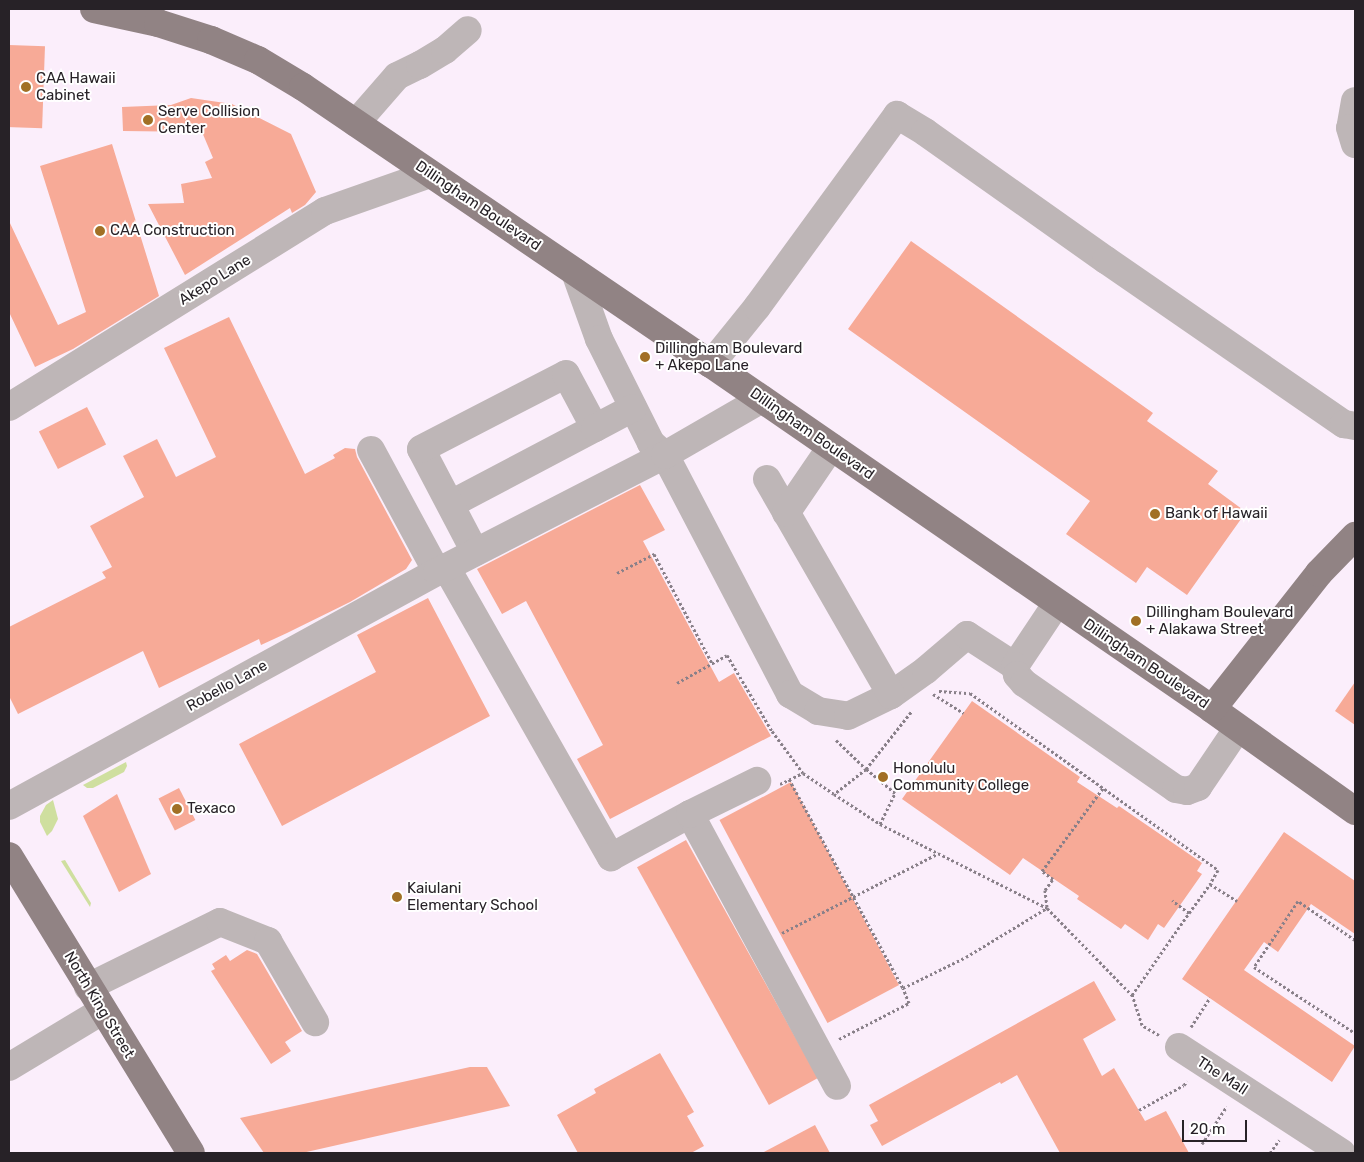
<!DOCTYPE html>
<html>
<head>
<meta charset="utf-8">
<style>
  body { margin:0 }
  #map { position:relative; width:1364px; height:1162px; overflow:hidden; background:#fbeefb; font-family:Rubik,sans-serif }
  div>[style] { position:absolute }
  .green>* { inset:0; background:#cfdf9f }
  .building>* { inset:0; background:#f7aa97; transform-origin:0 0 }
  .path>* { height:3px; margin-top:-1.5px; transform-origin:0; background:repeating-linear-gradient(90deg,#898089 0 2.5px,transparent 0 5px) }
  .minor>* { height:28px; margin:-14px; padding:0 14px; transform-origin:14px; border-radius:14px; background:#beb6b7 }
  .major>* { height:28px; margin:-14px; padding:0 14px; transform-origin:14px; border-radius:14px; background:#918384 }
  .dots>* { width:14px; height:14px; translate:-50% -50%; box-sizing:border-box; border:2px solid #fff; border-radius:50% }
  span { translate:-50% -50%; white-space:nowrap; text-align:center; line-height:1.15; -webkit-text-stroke:4px #fff; paint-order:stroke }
  .poi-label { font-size:15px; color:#272227 }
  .left { translate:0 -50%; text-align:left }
  .street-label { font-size:15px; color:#272227 }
  .frame { position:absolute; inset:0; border:10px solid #272227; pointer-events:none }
  .scale { position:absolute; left:1182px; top:1120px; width:65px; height:22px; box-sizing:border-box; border:2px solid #272227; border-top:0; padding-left:6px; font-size:15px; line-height:18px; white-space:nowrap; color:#272227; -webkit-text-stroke:4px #fff; paint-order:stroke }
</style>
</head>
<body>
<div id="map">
  <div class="green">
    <div style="clip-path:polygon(126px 762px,127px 766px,124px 772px,93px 788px,87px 788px,83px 785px)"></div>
    <div style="clip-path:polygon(53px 800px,58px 819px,52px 831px,47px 836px,40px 822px,40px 816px,46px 805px)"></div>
    <div style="clip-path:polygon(65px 860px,91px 903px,90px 907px,61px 861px)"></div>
  </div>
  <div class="building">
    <div style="left:9px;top:45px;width:36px;height:82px;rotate:2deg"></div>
    <div style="clip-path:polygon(191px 98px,232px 104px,291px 134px,316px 192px,305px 205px,292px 213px,290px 208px,185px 275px,148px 204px,184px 203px,181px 184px,212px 178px,205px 162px,213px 158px,202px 132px,123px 131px,122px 107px,171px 105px)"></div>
    <div style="clip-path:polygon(112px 144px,159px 296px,73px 349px,35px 367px,9px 312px,9px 221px,58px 325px,86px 312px,40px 166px)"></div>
    <div style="clip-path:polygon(911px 241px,1153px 413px,1147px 421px,1218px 471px,1208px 484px,1246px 512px,1187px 595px,1147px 567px,1136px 583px,1066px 534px,1090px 501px,848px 329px)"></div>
    <div style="clip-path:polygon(229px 317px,305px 474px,335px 458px,333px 455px,345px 448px,355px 449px,357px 457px,412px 560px,406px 569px,350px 602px,287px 633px,261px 645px,259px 639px,159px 688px,143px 651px,18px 714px,9px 696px,9px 627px,106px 578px,102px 572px,112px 567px,90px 526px,144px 497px,123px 456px,157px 439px,176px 477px,216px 457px,164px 348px)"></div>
    <div style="left:87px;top:407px;width:42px;height:54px;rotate:63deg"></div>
    <div style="clip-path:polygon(640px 485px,665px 530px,643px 541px,719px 682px,734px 673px,771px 736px,610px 819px,577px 759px,603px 745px,526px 601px,502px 614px,477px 569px)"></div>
    <div style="clip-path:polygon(428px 598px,490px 716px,282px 826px,239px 744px,376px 672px,357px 635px)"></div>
    <div style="clip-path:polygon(1355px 682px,1355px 725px,1335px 711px)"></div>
    <div style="clip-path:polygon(972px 701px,1080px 777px,1077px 782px,1117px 808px,1119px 806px,1202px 863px,1197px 871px,1202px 874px,1164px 928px,1158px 924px,1148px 940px,1125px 924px,1121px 929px,1077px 899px,1079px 896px,1023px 858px,1010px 875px,902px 799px)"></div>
    <div style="left:791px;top:782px;width:230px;height:81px;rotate:62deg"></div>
    <div style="left:179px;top:788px;width:36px;height:23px;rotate:63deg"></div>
    <div style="clip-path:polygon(117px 794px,151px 874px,119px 892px,83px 816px)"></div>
    <div style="clip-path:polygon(1284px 832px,1355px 881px,1355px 934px,1311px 904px,1278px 952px,1264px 942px,1244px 970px,1355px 1046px,1332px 1082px,1182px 979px)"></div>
    <div style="left:686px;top:840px;width:272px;height:56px;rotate:61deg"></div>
    <div style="clip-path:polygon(247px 950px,257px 954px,302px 1031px,285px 1042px,291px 1051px,271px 1064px,211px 971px,215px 969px,212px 964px,226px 955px,230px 961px)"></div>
    <div style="clip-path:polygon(1094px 981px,1116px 1020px,1083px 1039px,1102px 1076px,1114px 1068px,1145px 1121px,1166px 1111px,1189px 1153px,1060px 1153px,1017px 1075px,1001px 1084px,1000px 1082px,882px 1146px,870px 1125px,878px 1121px,869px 1105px)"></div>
    <div style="clip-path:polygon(660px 1053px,694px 1112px,687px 1116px,704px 1146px,691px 1153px,578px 1153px,557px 1115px,596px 1093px,594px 1089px)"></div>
    <div style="clip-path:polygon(470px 1067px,487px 1067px,510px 1106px,302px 1153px,264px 1153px,240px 1118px)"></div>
    <div style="clip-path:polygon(815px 1125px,830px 1153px,762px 1153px)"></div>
  </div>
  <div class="path">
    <div style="left:617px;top:573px;width:42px;rotate:-27.2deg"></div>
    <div style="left:654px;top:554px;width:123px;rotate:62deg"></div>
    <div style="left:677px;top:683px;width:57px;rotate:-29.2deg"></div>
    <div style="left:727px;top:655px;width:88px;rotate:59.4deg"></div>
    <div style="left:772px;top:731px;width:52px;rotate:53.6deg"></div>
    <div style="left:939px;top:691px;width:31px;rotate:4deg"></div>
    <div style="left:970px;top:693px;width:305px;rotate:35.5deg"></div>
    <div style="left:1218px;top:870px;width:16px;rotate:120deg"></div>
    <div style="left:933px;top:694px;width:36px;rotate:32deg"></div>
    <div style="left:836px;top:740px;width:42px;rotate:44deg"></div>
    <div style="left:866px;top:769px;width:73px;rotate:-51.7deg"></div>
    <div style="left:789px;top:779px;width:238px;rotate:61.4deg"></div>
    <div style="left:780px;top:784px;width:25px;rotate:-26deg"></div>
    <div style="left:803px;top:773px;width:37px;rotate:34deg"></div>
    <div style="left:834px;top:794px;width:55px;rotate:33.1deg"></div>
    <div style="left:880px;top:824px;width:34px;rotate:-64deg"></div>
    <div style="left:895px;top:793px;width:38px;rotate:-140deg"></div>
    <div style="left:866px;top:769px;width:41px;rotate:142deg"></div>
    <div style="left:880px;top:824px;width:187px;rotate:26.7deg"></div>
    <div style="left:1047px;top:907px;width:17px;rotate:-97deg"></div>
    <div style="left:1045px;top:890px;width:14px;rotate:-54deg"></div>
    <div style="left:1053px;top:879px;width:14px;rotate:-144deg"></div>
    <div style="left:1042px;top:871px;width:103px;rotate:-53.7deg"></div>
    <div style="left:1189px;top:913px;width:36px;rotate:-54deg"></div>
    <div style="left:1210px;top:884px;width:32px;rotate:32deg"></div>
    <div style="left:782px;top:933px;width:176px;rotate:-27deg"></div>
    <div style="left:1355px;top:940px;width:69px;rotate:-145.6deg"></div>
    <div style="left:1298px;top:901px;width:79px;rotate:123.7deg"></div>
    <div style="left:1254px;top:967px;width:121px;rotate:33.2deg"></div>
    <div style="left:1191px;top:1027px;width:35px;rotate:-57deg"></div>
    <div style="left:1159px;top:1035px;width:20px;rotate:-150deg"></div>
    <div style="left:1142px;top:1025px;width:32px;rotate:-108deg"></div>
    <div style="left:1132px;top:995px;width:100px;rotate:-55.2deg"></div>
    <div style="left:1189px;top:913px;width:21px;rotate:-143deg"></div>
    <div style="left:839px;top:1039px;width:79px;rotate:-27.2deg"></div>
    <div style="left:909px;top:1003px;width:16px;rotate:-112deg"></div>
    <div style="left:903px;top:988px;width:70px;rotate:-26.2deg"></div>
    <div style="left:966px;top:957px;width:95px;rotate:-31.2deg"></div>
    <div style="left:1047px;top:908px;width:122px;rotate:45.7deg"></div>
    <div style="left:1139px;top:1110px;width:51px;rotate:-29.1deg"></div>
    <div style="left:1184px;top:1085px;width:5px;rotate:-53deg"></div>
    <div style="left:1202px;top:1144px;width:45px;rotate:-56.7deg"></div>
    <div style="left:1270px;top:1153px;width:16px;rotate:-55deg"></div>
  </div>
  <div class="minor">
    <div style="left:1355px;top:101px;width:27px;rotate:100deg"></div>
    <div style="left:1350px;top:128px;width:17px;rotate:73deg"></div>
    <div style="left:356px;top:123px;width:62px;rotate:-48.9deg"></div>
    <div style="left:397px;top:76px;width:25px;rotate:-26deg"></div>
    <div style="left:420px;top:65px;width:29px;rotate:-31deg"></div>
    <div style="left:445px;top:50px;width:30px;rotate:-41deg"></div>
    <div style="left:575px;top:272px;width:71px;rotate:70.3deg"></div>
    <div style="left:599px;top:339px;width:116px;rotate:63.4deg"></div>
    <div style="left:651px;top:443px;width:18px;rotate:41deg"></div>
    <div style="left:665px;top:455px;width:270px;rotate:62.4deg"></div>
    <div style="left:790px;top:694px;width:33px;rotate:31deg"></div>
    <div style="left:818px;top:711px;width:30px;rotate:9deg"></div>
    <div style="left:848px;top:716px;width:48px;rotate:-26deg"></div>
    <div style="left:891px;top:695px;width:43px;rotate:-35.5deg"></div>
    <div style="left:926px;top:670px;width:54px;rotate:-40.5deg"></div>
    <div style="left:967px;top:635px;width:57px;rotate:32.9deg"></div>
    <div style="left:711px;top:364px;width:73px;rotate:-51.1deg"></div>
    <div style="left:757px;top:307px;width:238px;rotate:-53.9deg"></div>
    <div style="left:897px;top:115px;width:33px;rotate:31deg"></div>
    <div style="left:925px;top:132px;width:222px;rotate:35.3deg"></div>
    <div style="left:1106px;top:260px;width:289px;rotate:34.6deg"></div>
    <div style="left:1344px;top:424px;width:11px;rotate:10deg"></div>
    <div style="left:9px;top:407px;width:372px;rotate:-31.8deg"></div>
    <div style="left:325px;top:211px;width:111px;rotate:-19.4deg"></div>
    <div style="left:371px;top:450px;width:139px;rotate:61.6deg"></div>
    <div style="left:767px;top:479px;width:249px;rotate:60.1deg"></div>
    <div style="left:451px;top:504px;width:163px;rotate:-27.8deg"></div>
    <div style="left:786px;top:513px;width:80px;rotate:-55.7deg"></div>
    <div style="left:475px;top:552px;width:116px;rotate:-117.7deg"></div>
    <div style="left:421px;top:449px;width:163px;rotate:-27.3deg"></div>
    <div style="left:566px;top:374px;width:61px;rotate:61.8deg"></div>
    <div style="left:595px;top:428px;width:43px;rotate:-27.8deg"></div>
    <div style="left:446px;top:567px;width:334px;rotate:60.4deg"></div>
    <div style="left:611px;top:857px;width:90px;rotate:-28.6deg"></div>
    <div style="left:690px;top:814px;width:309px;rotate:61.6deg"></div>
    <div style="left:1057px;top:603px;width:76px;rotate:123.7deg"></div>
    <div style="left:1015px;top:666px;width:9px;rotate:77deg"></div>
    <div style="left:1017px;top:675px;width:11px;rotate:49deg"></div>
    <div style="left:1024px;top:683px;width:185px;rotate:34.9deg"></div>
    <div style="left:1176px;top:789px;width:11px;rotate:10deg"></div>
    <div style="left:1187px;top:791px;width:12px;rotate:-20deg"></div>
    <div style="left:1198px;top:787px;width:71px;rotate:-55.9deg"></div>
    <div style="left:9px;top:806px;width:488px;rotate:-28.7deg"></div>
    <div style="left:437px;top:572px;width:256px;rotate:-27.2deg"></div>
    <div style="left:665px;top:455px;width:112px;rotate:-30deg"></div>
    <div style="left:690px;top:814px;width:75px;rotate:-26.2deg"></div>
    <div style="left:88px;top:987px;width:147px;rotate:-26.2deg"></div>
    <div style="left:220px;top:922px;width:52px;rotate:21.6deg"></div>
    <div style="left:268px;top:941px;width:94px;rotate:59.9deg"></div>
    <div style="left:1179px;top:1047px;width:194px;rotate:33deg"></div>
    <div style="left:9px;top:1067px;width:109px;rotate:-31.1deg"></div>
  </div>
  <div class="major">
    <div style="left:94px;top:9px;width:66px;rotate:12.3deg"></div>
    <div style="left:158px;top:23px;width:56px;rotate:17.8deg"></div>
    <div style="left:211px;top:40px;width:51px;rotate:23.1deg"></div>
    <div style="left:258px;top:60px;width:52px;rotate:31deg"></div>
    <div style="left:303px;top:87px;width:493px;rotate:34.2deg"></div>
    <div style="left:711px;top:364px;width:608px;rotate:34.55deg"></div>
    <div style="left:1212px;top:709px;width:176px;rotate:35.5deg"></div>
    <div style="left:1212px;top:709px;width:173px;rotate:-51.8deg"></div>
    <div style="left:1319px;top:573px;width:52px;rotate:-45.8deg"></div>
    <div style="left:9px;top:856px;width:348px;rotate:58.5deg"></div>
  </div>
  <div class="dots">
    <div style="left:26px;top:87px;background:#a17025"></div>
    <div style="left:148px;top:120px;background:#a17025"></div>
    <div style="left:100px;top:231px;background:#a17025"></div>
    <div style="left:645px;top:357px;background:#a17025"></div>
    <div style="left:1155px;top:514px;background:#a17025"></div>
    <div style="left:1136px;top:621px;background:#a17025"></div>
    <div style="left:883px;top:777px;background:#a17025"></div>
    <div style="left:177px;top:809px;background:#a17025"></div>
    <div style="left:397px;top:897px;background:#a17025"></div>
  </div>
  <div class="poi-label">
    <span class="left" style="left:36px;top:87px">CAA Hawaii<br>Cabinet</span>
    <span class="left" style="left:158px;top:120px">Serve Collision<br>Center</span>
    <span class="left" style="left:110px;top:231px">CAA Construction</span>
    <span class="left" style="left:655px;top:357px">Dillingham Boulevard<br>+ Akepo Lane</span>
    <span class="left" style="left:1165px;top:514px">Bank of Hawaii</span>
    <span class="left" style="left:1146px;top:621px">Dillingham Boulevard<br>+ Alakawa Street</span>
    <span class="left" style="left:893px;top:777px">Honolulu<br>Community College</span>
    <span class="left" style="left:187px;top:809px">Texaco</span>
    <span class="left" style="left:407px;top:897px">Kaiulani<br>Elementary School</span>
  </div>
  <div class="street-label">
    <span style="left:478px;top:206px;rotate:34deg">Dillingham Boulevard</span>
    <span style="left:215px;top:280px;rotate:-32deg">Akepo Lane</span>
    <span style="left:812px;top:434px;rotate:35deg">Dillingham Boulevard</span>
    <span style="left:1146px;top:664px;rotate:34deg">Dillingham Boulevard</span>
    <span style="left:227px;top:686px;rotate:-29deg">Robello Lane</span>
    <span style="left:99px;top:1005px;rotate:59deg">North King Street</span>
    <span style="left:1222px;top:1076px;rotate:33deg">The Mall</span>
  </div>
  <div class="frame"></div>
  <div class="scale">20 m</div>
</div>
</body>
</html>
